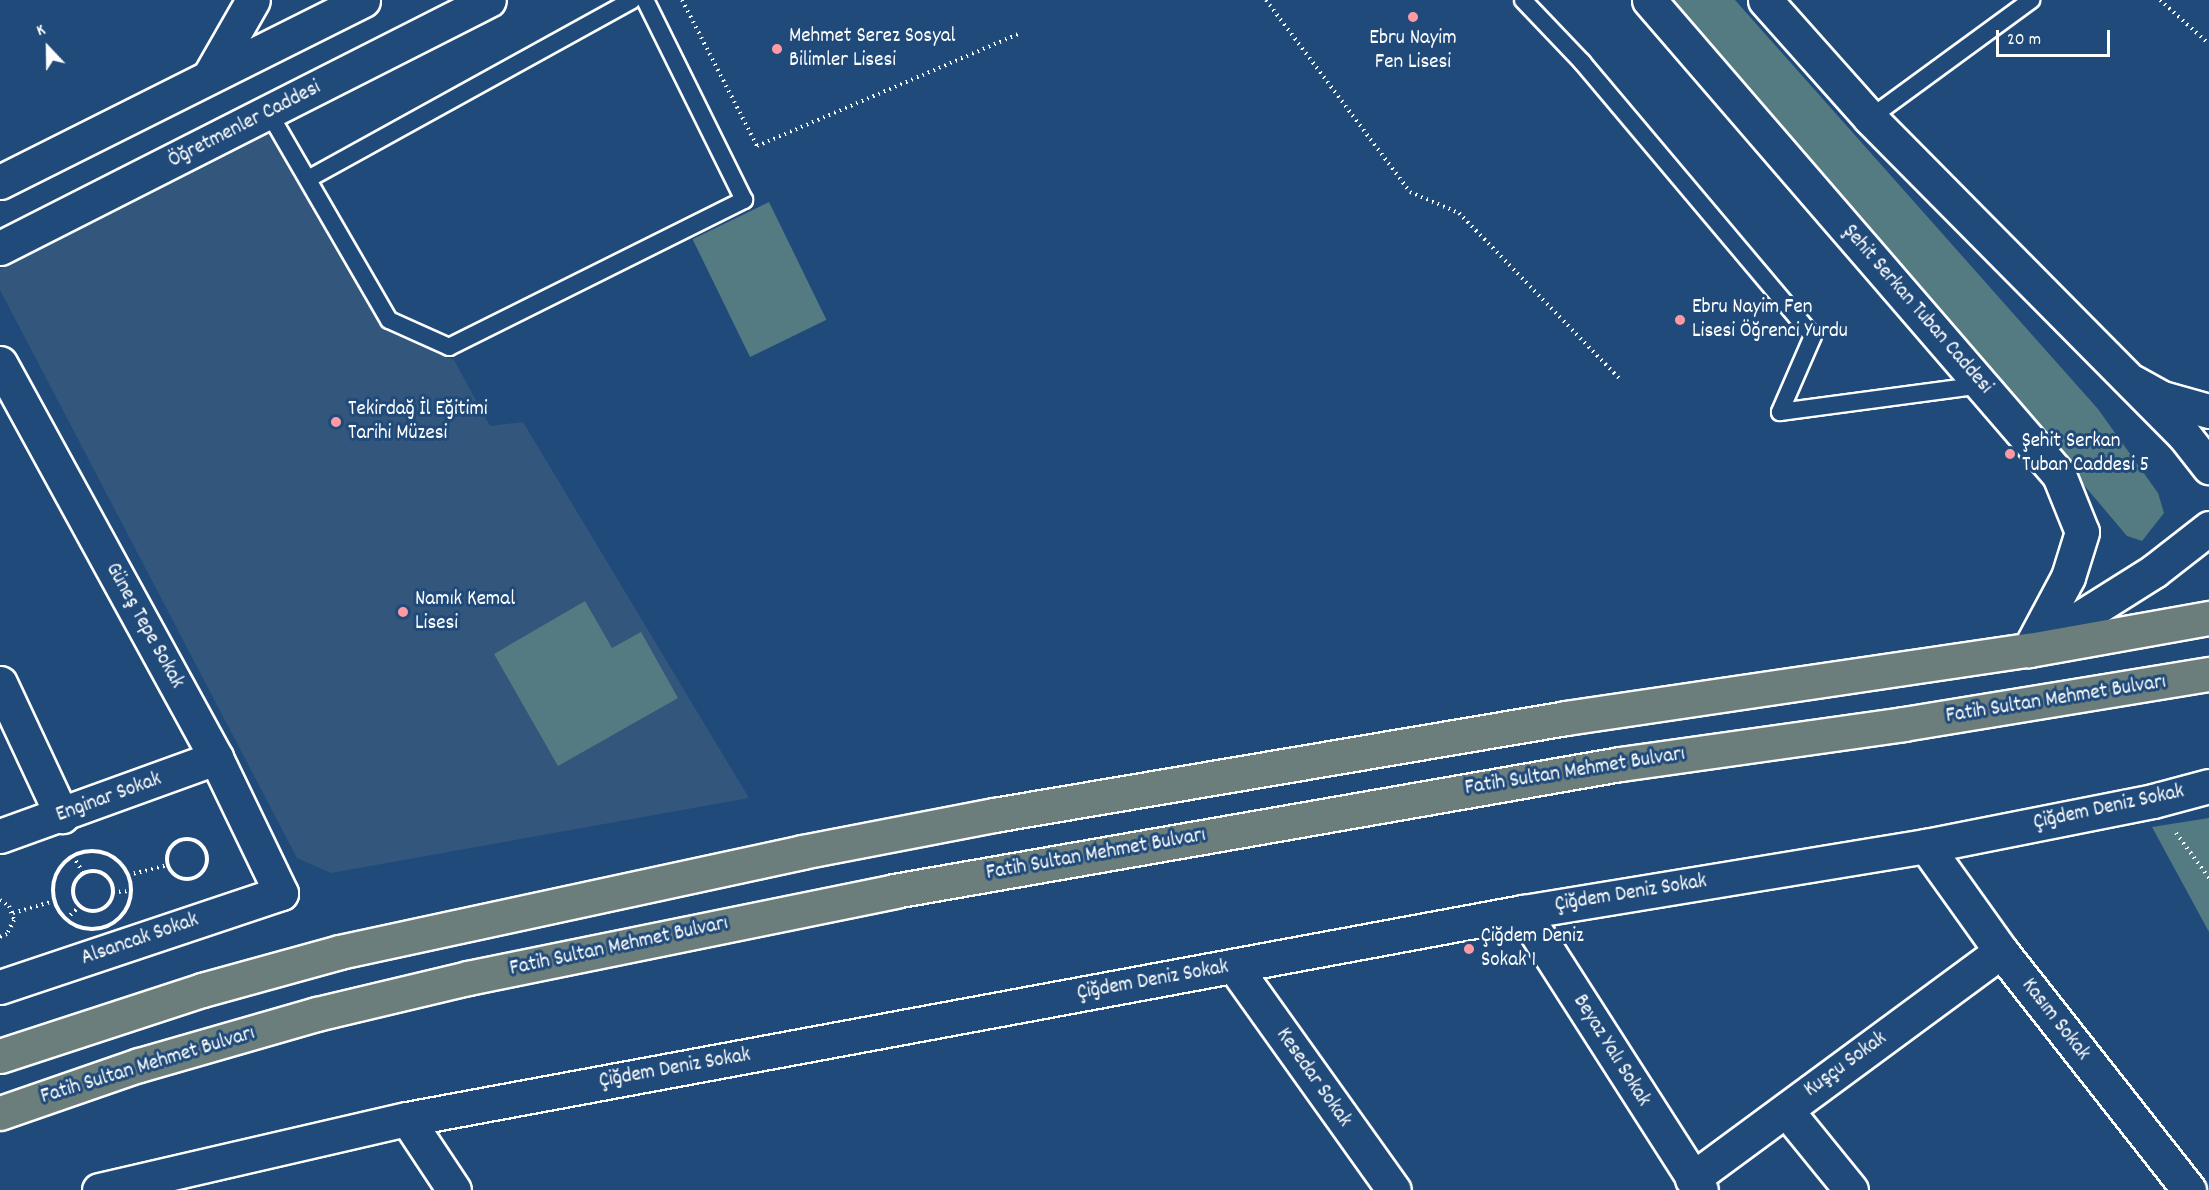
<!DOCTYPE html>
<html>
<head>
<meta charset="utf-8">
<style>
  body { margin:0 }
  #map { position:relative; width:2209px; height:1190px; overflow:hidden; background:#1f4a7a; font-family:Dekko,sans-serif }
  div>[style] { position:absolute }
  .built>* { inset:0; background:#33567c }
  .green>* { inset:0; background:#547b82; transform-origin:0 0 }
  .path>* { height:4px; margin-top:-2px; transform-origin:0; background:repeating-linear-gradient(90deg,#fff 0 1.5px,transparent 0 6px) }
  .path>.ring { margin:-2px; padding:0; box-sizing:content-box; background:none; border:4px solid #fff; border-radius:50% }
  .roads { filter:drop-shadow(2px 0 #fff) drop-shadow(-2px 0 #fff) drop-shadow(0 2px #fff) drop-shadow(0 -2px #fff) }
  .lane>* { height:16px; margin:-8px; padding:0 8px; transform-origin:8px; border-radius:8px; background:#1f4a7a }
  .street>* { height:33px; margin:-16.5px; padding:0 16.5px; transform-origin:16.5px; border-radius:16.5px; background:#1f4a7a }
  .secondary>* { height:33px; margin:-16.5px; padding:0 16.5px; transform-origin:16.5px; border-radius:16.5px; background:#1f4a7a }
  .primary>* { height:33px; margin:-16.5px; padding:0 16.5px; transform-origin:16.5px; border-radius:16.5px; background:#6c7e7c }
  .dots>* { width:16px; height:16px; translate:-50% -50%; box-sizing:border-box; border:3px solid #1f4a7a; border-radius:50% }
  span { translate:-50% -50%; white-space:nowrap; text-align:center; line-height:1.15; -webkit-text-stroke:6px #1f4a7a; paint-order:stroke }
  .poi-label { font-size:21px; color:#fff }
  .left { translate:0 -50%; text-align:left }
  .street-label { font-size:21px; color:#fff }
  .north { position:absolute; left:18px; top:18px; width:60px; height:60px; -webkit-text-stroke:4px #1f4a7a; paint-order:stroke; rotate:338deg; font-size:16px; font-weight:700; line-height:24px; text-align:center; color:#fff }
  .north::after { content:''; display:block; margin:auto; width:21px; height:27px; background:#fff; clip-path:polygon(50% 0,100% 100%,50% 72%,0 100%) }
  .scale { position:absolute; left:1996px; top:30px; width:114px; height:27px; box-sizing:border-box; border:3px solid #fff; border-top:0; padding-left:8px; font-size:18px; line-height:21px; white-space:nowrap; color:#fff; -webkit-text-stroke:4px #1f4a7a; paint-order:stroke }
</style>
</head>
<body>
<div id="map">
  <div class="built">
    <div style="clip-path:polygon(266px 130px,392px 333px,454px 360px,490px 426px,523px 422px,749px 798px,331px 873px,297px 858px,0 290px,0 268px)"></div>
  </div>
  <div class="green">
    <div style="clip-path:polygon(1673px 0,1735px 0,2098px 409px,2158px 493px,2164px 513px,2142px 541px,2127px 536px)"></div>
    <div style="left:769px;top:202px;width:131px;height:85px;rotate:64deg"></div>
    <div style="clip-path:polygon(585px 601px,612px 648px,641px 632px,678px 698px,558px 766px,494px 654px)"></div>
    <div style="clip-path:polygon(2209px 818px,2209px 932px,2152px 827px)"></div>
  </div>
  <div class="path">
    <div style="left:682px;top:0;width:164px;rotate:62.8deg"></div>
    <div style="left:757px;top:146px;width:284px;rotate:-23.2deg"></div>
    <div style="left:1266px;top:0;width:240px;rotate:53.1deg"></div>
    <div style="left:1410px;top:192px;width:53px;rotate:23.2deg"></div>
    <div style="left:1459px;top:213px;width:230px;rotate:45.9deg"></div>
    <div style="left:2160px;top:0;width:66px;rotate:41.9deg"></div>
    <div style="left:2176px;top:833px;width:56px;rotate:53.7deg"></div>
    <div class="ring" style="left:167px;top:839px;width:36px;height:36px"></div>
    <div class="ring" style="left:53px;top:851px;width:74px;height:74px"></div>
    <div style="left:73px;top:856px;width:21px;rotate:59deg"></div>
    <div class="ring" style="left:73px;top:871px;width:36px;height:36px"></div>
    <div style="left:128px;top:875px;width:41px;rotate:-14deg"></div>
    <div style="left:113px;top:892px;width:18px;rotate:-3deg"></div>
    <div style="left:0;top:900px;width:11px;rotate:34deg"></div>
    <div style="left:9px;top:906px;width:15px;rotate:70deg"></div>
    <div style="left:14px;top:920px;width:16px;rotate:117deg"></div>
    <div style="left:7px;top:934px;width:8px;rotate:157deg"></div>
    <div style="left:13px;top:913px;width:43px;rotate:-16.3deg"></div>
    <div style="left:66px;top:919px;width:21px;rotate:-43deg"></div>
  </div>
  <div class="roads">
    <div class="lane">
      <div style="left:1523px;top:0;width:86px;rotate:46.4deg"></div>
      <div style="left:1582px;top:62px;width:358px;rotate:49.9deg"></div>
      <div style="left:1813px;top:336px;width:83px;rotate:113.5deg"></div>
      <div style="left:1780px;top:412px;width:204px;rotate:-7.6deg"></div>
      <div style="left:269px;top:113px;width:239px;rotate:59.9deg"></div>
      <div style="left:389px;top:320px;width:66px;rotate:24.2deg"></div>
      <div style="left:449px;top:347px;width:330px;rotate:-26.5deg"></div>
      <div style="left:744px;top:200px;width:223px;rotate:-116.3deg"></div>
      <div style="left:1870px;top:118px;width:200px;rotate:-36.2deg"></div>
      <div style="left:308px;top:179px;width:370px;rotate:-28.9deg"></div>
    </div>
    <div class="street">
      <div style="left:210px;top:75px;width:86px;rotate:-60.2deg"></div>
      <div style="left:0;top:363px;width:450px;rotate:61.3deg"></div>
      <div style="left:216px;top:758px;width:150px;rotate:64.3deg"></div>
      <div style="left:281px;top:893px;width:296px;rotate:161.5deg"></div>
      <div style="left:2133px;top:382px;width:33px;rotate:29deg"></div>
      <div style="left:2162px;top:398px;width:49px;rotate:15.5deg"></div>
      <div style="left:0;top:683px;width:147px;rotate:65deg"></div>
      <div style="left:0;top:836px;width:230px;rotate:-19.9deg"></div>
      <div style="left:1926px;top:846px;width:129px;rotate:54.5deg"></div>
      <div style="left:2001px;top:951px;width:304px;rotate:51.8deg"></div>
      <div style="left:1523px;top:912px;width:330px;rotate:57.4deg"></div>
      <div style="left:1234px;top:966px;width:275px;rotate:54.5deg"></div>
      <div style="left:1786px;top:1110px;width:103px;rotate:50.9deg"></div>
      <div style="left:407px;top:1119px;width:85px;rotate:56.5deg"></div>
      <div style="left:1692px;top:1179px;width:384px;rotate:-36.4deg"></div>
      <div style="left:99px;top:1190px;width:316px;rotate:-13deg"></div>
      <div style="left:407px;top:1119px;width:1135px;rotate:-10.51deg"></div>
      <div style="left:1523px;top:912px;width:408px;rotate:-9.3deg"></div>
      <div style="left:1926px;top:846px;width:231px;rotate:-11.2deg"></div>
      <div style="left:2153px;top:801px;width:58px;rotate:-15deg"></div>
    </div>
    <div class="secondary">
      <div style="left:1649px;top:0;width:627px;rotate:49.2deg"></div>
      <div style="left:2059px;top:475px;width:61px;rotate:68deg"></div>
      <div style="left:2082px;top:532px;width:47px;rotate:107.3deg"></div>
      <div style="left:2068px;top:577px;width:83px;rotate:118.1deg"></div>
      <div style="left:1765px;top:0;width:158px;rotate:48.3deg"></div>
      <div style="left:1870px;top:118px;width:446px;rotate:45.3deg"></div>
      <div style="left:2184px;top:435px;width:41px;rotate:52deg"></div>
      <div style="left:0;top:182px;width:406px;rotate:-26.6deg"></div>
      <div style="left:0;top:248px;width:548px;rotate:-26.89deg"></div>
      <div style="left:2035px;top:646px;width:141px;rotate:-32.2deg"></div>
      <div style="left:2154px;top:571px;width:70px;rotate:-38deg"></div>
    </div>
    <div class="primary">
      <div style="left:0;top:1056px;width:213px;rotate:-18.1deg"></div>
      <div style="left:202px;top:990px;width:143px;rotate:-15.4deg"></div>
      <div style="left:340px;top:952px;width:473px;rotate:-12.2deg"></div>
      <div style="left:802px;top:852px;width:196px;rotate:-10.9deg"></div>
      <div style="left:994px;top:815px;width:580px;rotate:-9.62deg"></div>
      <div style="left:1566px;top:718px;width:468px;rotate:-8.4deg"></div>
      <div style="left:2029px;top:650px;width:183px;rotate:-10.1deg"></div>
      <div style="left:0;top:1113px;width:147px;rotate:-19.1deg"></div>
      <div style="left:139px;top:1065px;width:185px;rotate:-16deg"></div>
      <div style="left:317px;top:1014px;width:155px;rotate:-13.4deg"></div>
      <div style="left:468px;top:978px;width:435px;rotate:-11.5deg"></div>
      <div style="left:894px;top:891px;width:737px;rotate:-9.92deg"></div>
      <div style="left:1620px;top:764px;width:286px;rotate:-8deg"></div>
      <div style="left:1903px;top:724px;width:310px;rotate:-9.3deg"></div>
    </div>
  </div>
  <div class="dots">
    <div style="left:1413px;top:17px;background:#ff9aa2"></div>
    <div style="left:777px;top:49px;background:#ff9aa2"></div>
    <div style="left:1680px;top:320px;background:#ff9aa2"></div>
    <div style="left:336px;top:422px;background:#ff9aa2"></div>
    <div style="left:2010px;top:454px;background:#ff9aa2"></div>
    <div style="left:403px;top:612px;background:#ff9aa2"></div>
    <div style="left:1469px;top:949px;background:#ff9aa2"></div>
  </div>
  <div class="poi-label">
    <span class="left" style="left:789px;top:49px">Mehmet Serez Sosyal<br>Bilimler Lisesi</span>
    <span style="left:1413px;top:51px">Ebru Nayim<br>Fen Lisesi</span>
    <span class="left" style="left:1692px;top:320px">Ebru Nayim Fen<br>Lisesi Öğrenci Yurdu</span>
    <span class="left" style="left:348px;top:422px">Tekirdağ İl Eğitimi<br>Tarihi Müzesi</span>
    <span class="left" style="left:2022px;top:454px">Şehit Serkan<br>Tuban Caddesi 5</span>
    <span class="left" style="left:415px;top:612px">Namık Kemal<br>Lisesi</span>
    <span class="left" style="left:1481px;top:949px">Çiğdem Deniz<br>Sokak 1</span>
  </div>
  <div class="street-label">
    <span style="left:245px;top:125px;rotate:-27deg">Öğretmenler Caddesi</span>
    <span style="left:1917px;top:310px;rotate:49deg">Şehit Serkan Tuban Caddesi</span>
    <span style="left:144px;top:626px;rotate:61deg">Güneş Tepe Sokak</span>
    <span style="left:2056px;top:700px;rotate:-9deg">Fatih Sultan Mehmet Bulvarı</span>
    <span style="left:1575px;top:772px;rotate:-9deg">Fatih Sultan Mehmet Bulvarı</span>
    <span style="left:109px;top:798px;rotate:-20deg">Enginar Sokak</span>
    <span style="left:2109px;top:808px;rotate:-12deg">Çiğdem Deniz Sokak</span>
    <span style="left:1096px;top:855px;rotate:-10deg">Fatih Sultan Mehmet Bulvarı</span>
    <span style="left:1631px;top:894px;rotate:-9deg">Çiğdem Deniz Sokak</span>
    <span style="left:140px;top:940px;rotate:-19deg">Alsancak Sokak</span>
    <span style="left:619px;top:947px;rotate:-12deg">Fatih Sultan Mehmet Bulvarı</span>
    <span style="left:1153px;top:981px;rotate:-10deg">Çiğdem Deniz Sokak</span>
    <span style="left:2055px;top:1020px;rotate:52deg">Kasım Sokak</span>
    <span style="left:1611px;top:1051px;rotate:58deg">Beyaz Yalı Sokak</span>
    <span style="left:1846px;top:1065px;rotate:-36deg">Kuşçu Sokak</span>
    <span style="left:148px;top:1066px;rotate:-17deg">Fatih Sultan Mehmet Bulvarı</span>
    <span style="left:675px;top:1069px;rotate:-10deg">Çiğdem Deniz Sokak</span>
    <span style="left:1313px;top:1078px;rotate:55deg">Kesedar Sokak</span>
  </div>
  <div class="north">K</div>
  <div class="scale">20 m</div>
</div>
</body>
</html>
